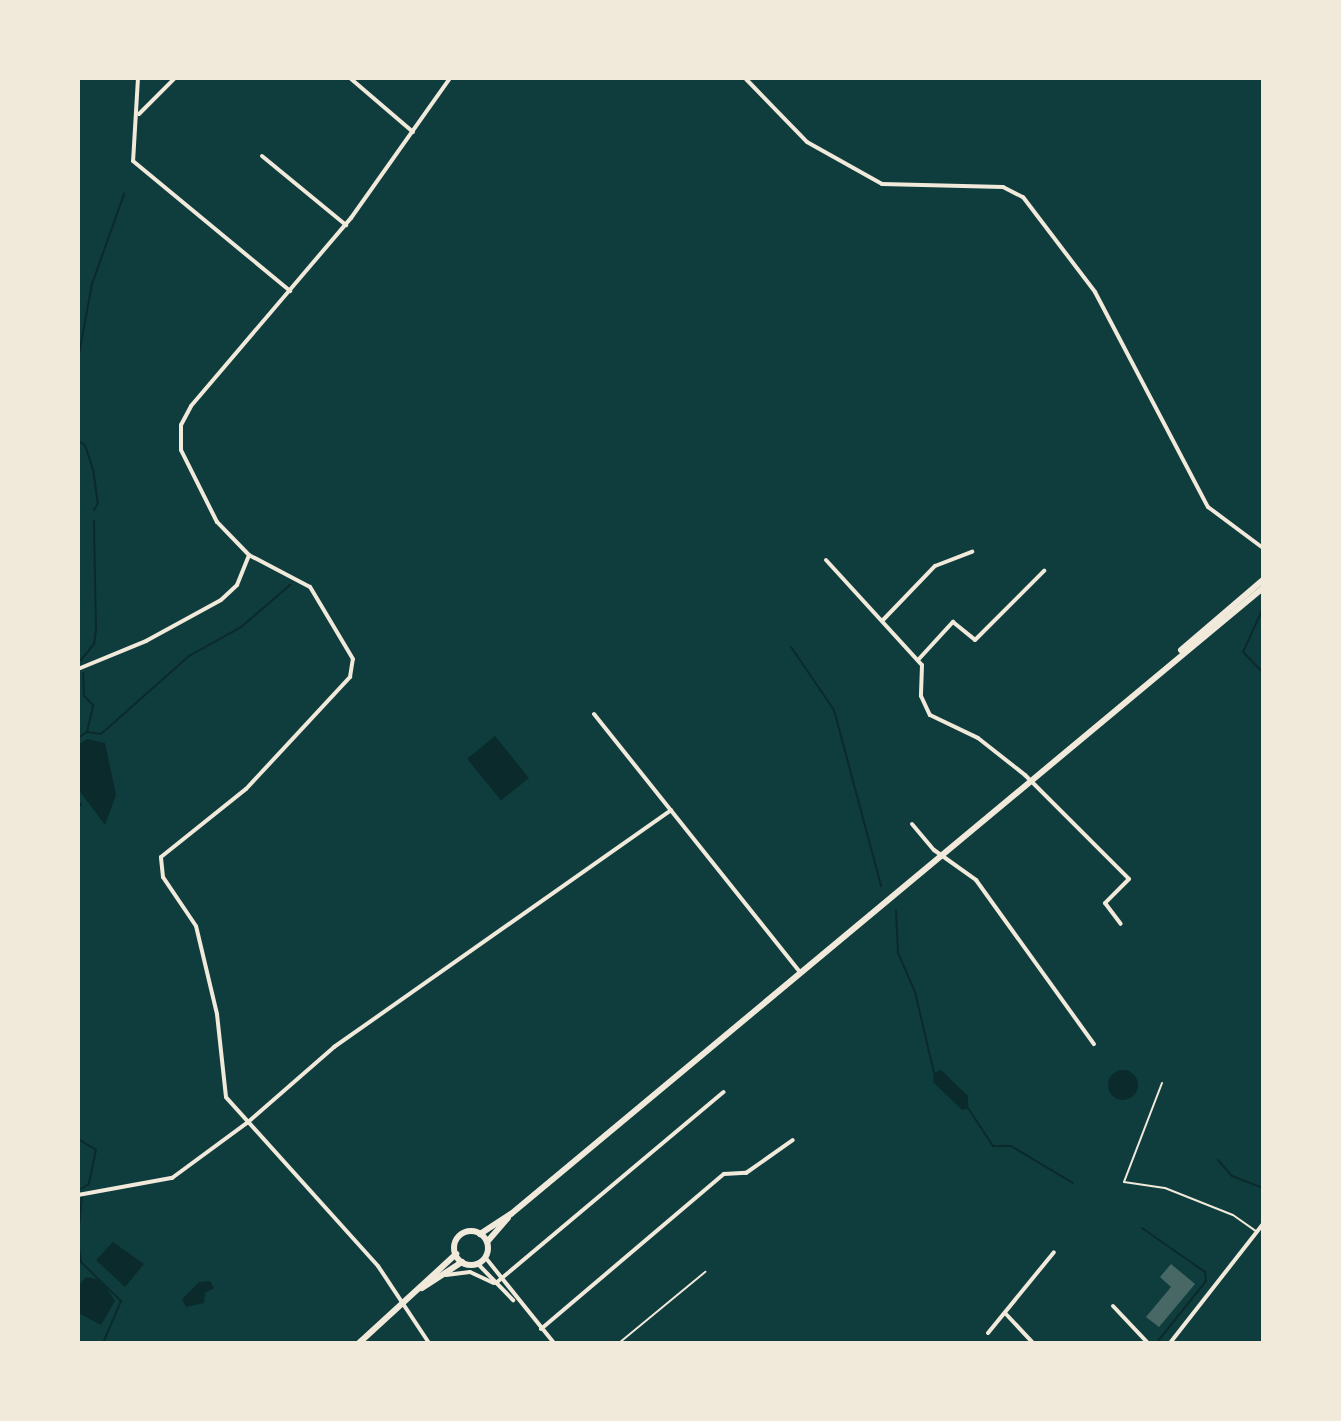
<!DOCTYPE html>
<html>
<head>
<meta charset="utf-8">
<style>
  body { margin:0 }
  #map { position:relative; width:1341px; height:1421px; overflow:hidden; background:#0f3d3e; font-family:Montserrat,sans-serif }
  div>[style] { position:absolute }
  .water>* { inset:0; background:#0a2a2b; transform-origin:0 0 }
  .round { border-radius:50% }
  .stream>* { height:2px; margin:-1px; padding:0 1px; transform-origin:1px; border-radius:1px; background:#0a2a2b }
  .building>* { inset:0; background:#486865 }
  .service>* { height:2px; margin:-1px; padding:0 1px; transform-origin:1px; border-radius:1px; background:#f1e9da }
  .minor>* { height:4px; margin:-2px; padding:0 2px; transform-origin:2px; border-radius:2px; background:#f1e9da }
  .secondary>* { height:6px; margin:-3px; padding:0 3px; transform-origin:3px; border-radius:3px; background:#f1e9da }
  .secondary>.ring { margin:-3px; padding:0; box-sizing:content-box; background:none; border:6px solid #f1e9da; border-radius:50% }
  span { translate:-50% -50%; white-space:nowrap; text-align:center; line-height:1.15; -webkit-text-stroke:6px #f1e9da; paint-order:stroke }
  .frame { position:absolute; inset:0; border:80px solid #f1e9da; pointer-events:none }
</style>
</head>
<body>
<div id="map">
  <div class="water">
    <div style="left:495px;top:736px;width:54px;height:36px;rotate:51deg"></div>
    <div style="clip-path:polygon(87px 739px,105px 743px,116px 795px,105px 825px,78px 789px,78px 745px)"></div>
    <div style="clip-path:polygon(941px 1070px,968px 1096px,968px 1108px,962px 1110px,933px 1082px,934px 1073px)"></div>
    <div class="round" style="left:1108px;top:1070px;width:30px;height:30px"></div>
    <div style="clip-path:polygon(113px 1242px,144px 1264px,125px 1287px,96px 1260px)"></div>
    <div style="clip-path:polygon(86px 1277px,101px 1280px,115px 1301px,101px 1325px,78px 1313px,78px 1286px)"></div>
    <div style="clip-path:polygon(210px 1281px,214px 1288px,205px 1293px,204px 1303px,186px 1307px,182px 1299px,199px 1282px)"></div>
  </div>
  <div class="stream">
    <div style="left:78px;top:360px;width:77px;rotate:-79.6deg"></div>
    <div style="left:92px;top:284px;width:96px;rotate:-70.4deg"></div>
    <div style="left:78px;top:441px;width:8px;rotate:30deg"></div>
    <div style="left:85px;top:445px;width:25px;rotate:72deg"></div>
    <div style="left:93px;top:469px;width:34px;rotate:82deg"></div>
    <div style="left:98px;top:503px;width:8px;rotate:120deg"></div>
    <div style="left:1263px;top:608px;width:48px;rotate:114.4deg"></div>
    <div style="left:1243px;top:652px;width:29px;rotate:46deg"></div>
    <div style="left:791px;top:647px;width:76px;rotate:55.7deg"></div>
    <div style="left:834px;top:710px;width:182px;rotate:75deg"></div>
    <div style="left:81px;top:660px;width:21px;rotate:-51deg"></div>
    <div style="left:94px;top:644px;width:14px;rotate:-82deg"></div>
    <div style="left:96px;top:630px;width:109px;rotate:-91.1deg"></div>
    <div style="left:87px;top:732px;width:14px;rotate:8deg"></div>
    <div style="left:101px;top:734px;width:118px;rotate:-41.6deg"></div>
    <div style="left:189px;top:656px;width:60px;rotate:-29.1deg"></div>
    <div style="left:241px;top:627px;width:65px;rotate:-40.6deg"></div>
    <div style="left:78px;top:738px;width:11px;rotate:-34deg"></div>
    <div style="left:87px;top:732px;width:28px;rotate:-77deg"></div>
    <div style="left:93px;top:705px;width:13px;rotate:-135deg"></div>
    <div style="left:84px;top:696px;width:23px;rotate:-92deg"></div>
    <div style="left:78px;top:801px;width:5px;rotate:53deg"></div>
    <div style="left:896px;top:910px;width:43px;rotate:87.3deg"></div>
    <div style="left:898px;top:953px;width:43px;rotate:66.4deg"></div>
    <div style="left:915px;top:992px;width:83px;rotate:76.8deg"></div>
    <div style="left:968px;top:1108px;width:45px;rotate:56.7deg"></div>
    <div style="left:993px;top:1146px;width:18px"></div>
    <div style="left:1011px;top:1146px;width:72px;rotate:30.8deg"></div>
    <div style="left:78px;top:1139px;width:21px;rotate:31deg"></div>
    <div style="left:96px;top:1150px;width:35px;rotate:102deg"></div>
    <div style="left:89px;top:1184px;width:9px;rotate:148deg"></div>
    <div style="left:1218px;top:1160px;width:21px;rotate:49deg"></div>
    <div style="left:1232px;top:1176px;width:33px;rotate:21deg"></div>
    <div style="left:1142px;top:1228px;width:77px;rotate:34.9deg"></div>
    <div style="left:1205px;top:1272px;width:9px;rotate:84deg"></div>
    <div style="left:1206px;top:1281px;width:77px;rotate:128.7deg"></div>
    <div style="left:78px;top:1238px;width:42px;rotate:-84.6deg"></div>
    <div style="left:78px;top:1242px;width:20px;rotate:81deg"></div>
    <div style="left:81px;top:1262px;width:56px;rotate:44.3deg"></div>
    <div style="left:121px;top:1301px;width:46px;rotate:113.2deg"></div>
  </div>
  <div class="building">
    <div style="clip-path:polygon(1171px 1264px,1195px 1284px,1159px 1327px,1146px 1317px,1171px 1287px,1160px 1277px)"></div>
  </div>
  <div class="service">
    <div style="left:1162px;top:1083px;width:106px;rotate:111deg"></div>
    <div style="left:1124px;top:1182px;width:41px;rotate:8.3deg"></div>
    <div style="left:1165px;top:1188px;width:73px;rotate:21.7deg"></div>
    <div style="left:1233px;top:1215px;width:28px;rotate:35deg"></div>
    <div style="left:619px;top:1343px;width:112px;rotate:-39.5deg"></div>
  </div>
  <div class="minor">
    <div style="left:138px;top:78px;width:83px;rotate:93.4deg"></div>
    <div style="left:133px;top:161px;width:204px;rotate:39.6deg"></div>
    <div style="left:350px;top:78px;width:83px;rotate:40.6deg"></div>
    <div style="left:745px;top:78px;width:89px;rotate:45.9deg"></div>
    <div style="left:807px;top:142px;width:86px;rotate:29.2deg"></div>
    <div style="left:882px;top:184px;width:121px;rotate:1.4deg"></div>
    <div style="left:1003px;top:187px;width:22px;rotate:27deg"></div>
    <div style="left:1023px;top:197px;width:119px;rotate:52.8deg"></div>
    <div style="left:1095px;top:292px;width:243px;rotate:62.3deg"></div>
    <div style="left:1208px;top:507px;width:69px;rotate:36.7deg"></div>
    <div style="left:139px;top:114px;width:51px;rotate:-45deg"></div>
    <div style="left:262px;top:156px;width:109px;rotate:39.4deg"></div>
    <div style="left:826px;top:560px;width:142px;rotate:47.6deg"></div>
    <div style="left:922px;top:665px;width:31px;rotate:92deg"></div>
    <div style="left:921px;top:696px;width:21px;rotate:65deg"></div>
    <div style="left:930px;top:715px;width:53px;rotate:25.6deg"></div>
    <div style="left:978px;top:738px;width:60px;rotate:38.2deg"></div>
    <div style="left:1025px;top:775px;width:147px;rotate:45deg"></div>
    <div style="left:1129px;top:879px;width:34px;rotate:135deg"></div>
    <div style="left:1105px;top:903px;width:26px;rotate:53deg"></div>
    <div style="left:883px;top:620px;width:75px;rotate:-46.1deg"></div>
    <div style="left:935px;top:566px;width:40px;rotate:-21deg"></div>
    <div style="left:918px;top:660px;width:52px;rotate:-47.4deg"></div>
    <div style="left:953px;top:622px;width:28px;rotate:39deg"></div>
    <div style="left:975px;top:640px;width:98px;rotate:-45deg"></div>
    <div style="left:78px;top:669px;width:74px;rotate:-22.4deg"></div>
    <div style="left:146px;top:641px;width:85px;rotate:-28.7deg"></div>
    <div style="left:221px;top:600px;width:22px;rotate:-43deg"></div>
    <div style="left:237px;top:585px;width:32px;rotate:-68deg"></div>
    <div style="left:594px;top:714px;width:330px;rotate:51.4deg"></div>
    <div style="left:912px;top:824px;width:34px;rotate:50deg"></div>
    <div style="left:934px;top:850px;width:52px;rotate:35.5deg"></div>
    <div style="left:976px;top:880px;width:202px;rotate:54.3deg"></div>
    <div style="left:78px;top:1195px;width:96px;rotate:-10.3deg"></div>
    <div style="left:172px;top:1178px;width:93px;rotate:-36.3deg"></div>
    <div style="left:247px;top:1123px;width:116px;rotate:-41.1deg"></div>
    <div style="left:334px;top:1047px;width:412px;rotate:-35.1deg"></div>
    <div style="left:485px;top:1257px;width:110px;rotate:51.3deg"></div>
    <div style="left:477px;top:1263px;width:52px;rotate:45.8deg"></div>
    <div style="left:446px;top:1275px;width:24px;rotate:-7deg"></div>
    <div style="left:470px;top:1272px;width:26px;rotate:25deg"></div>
    <div style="left:496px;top:1283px;width:297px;rotate:-40deg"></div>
    <div style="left:1113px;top:1306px;width:51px;rotate:46.6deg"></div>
    <div style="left:1005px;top:1313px;width:41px;rotate:47deg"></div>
    <div style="left:541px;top:1329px;width:240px;rotate:-40.3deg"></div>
    <div style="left:724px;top:1174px;width:22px;rotate:-3deg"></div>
    <div style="left:746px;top:1173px;width:57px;rotate:-35.1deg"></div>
    <div style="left:988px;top:1333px;width:104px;rotate:-50.8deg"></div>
    <div style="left:429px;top:1343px;width:92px;rotate:-123.5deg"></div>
    <div style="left:378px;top:1266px;width:227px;rotate:-132deg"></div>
    <div style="left:226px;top:1097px;width:83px;rotate:-96.2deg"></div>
    <div style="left:217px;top:1014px;width:90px;rotate:-103.4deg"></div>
    <div style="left:196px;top:926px;width:59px;rotate:-124deg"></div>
    <div style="left:163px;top:877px;width:20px;rotate:-96deg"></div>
    <div style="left:161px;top:857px;width:109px;rotate:-38.7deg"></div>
    <div style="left:246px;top:789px;width:153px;rotate:-47.1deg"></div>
    <div style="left:350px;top:677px;width:18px;rotate:-81deg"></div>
    <div style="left:353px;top:659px;width:84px;rotate:-120.8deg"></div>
    <div style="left:310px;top:587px;width:69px;rotate:-152.3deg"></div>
    <div style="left:249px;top:555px;width:46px;rotate:-134.1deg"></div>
    <div style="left:217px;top:522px;width:80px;rotate:-116.6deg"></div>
    <div style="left:181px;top:450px;width:25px;rotate:-90deg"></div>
    <div style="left:181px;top:425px;width:21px;rotate:-62deg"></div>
    <div style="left:191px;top:406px;width:247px;rotate:-49.6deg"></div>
    <div style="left:351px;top:218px;width:171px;rotate:-54.7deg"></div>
    <div style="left:1170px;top:1343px;width:151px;rotate:-52deg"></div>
  </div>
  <div class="secondary">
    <div style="left:1181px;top:650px;width:108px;rotate:-40.5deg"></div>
    <div class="ring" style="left:454px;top:1231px;width:28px;height:28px"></div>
    <div style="left:480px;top:1234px;width:37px;rotate:-33deg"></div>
    <div style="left:511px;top:1214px;width:978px;rotate:-39.78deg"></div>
    <div style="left:487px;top:1242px;width:32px;rotate:-49deg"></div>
    <div style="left:422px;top:1288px;width:48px;rotate:-33deg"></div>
    <div style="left:359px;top:1343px;width:132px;rotate:-42.5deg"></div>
  </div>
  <div class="frame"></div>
</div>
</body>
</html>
